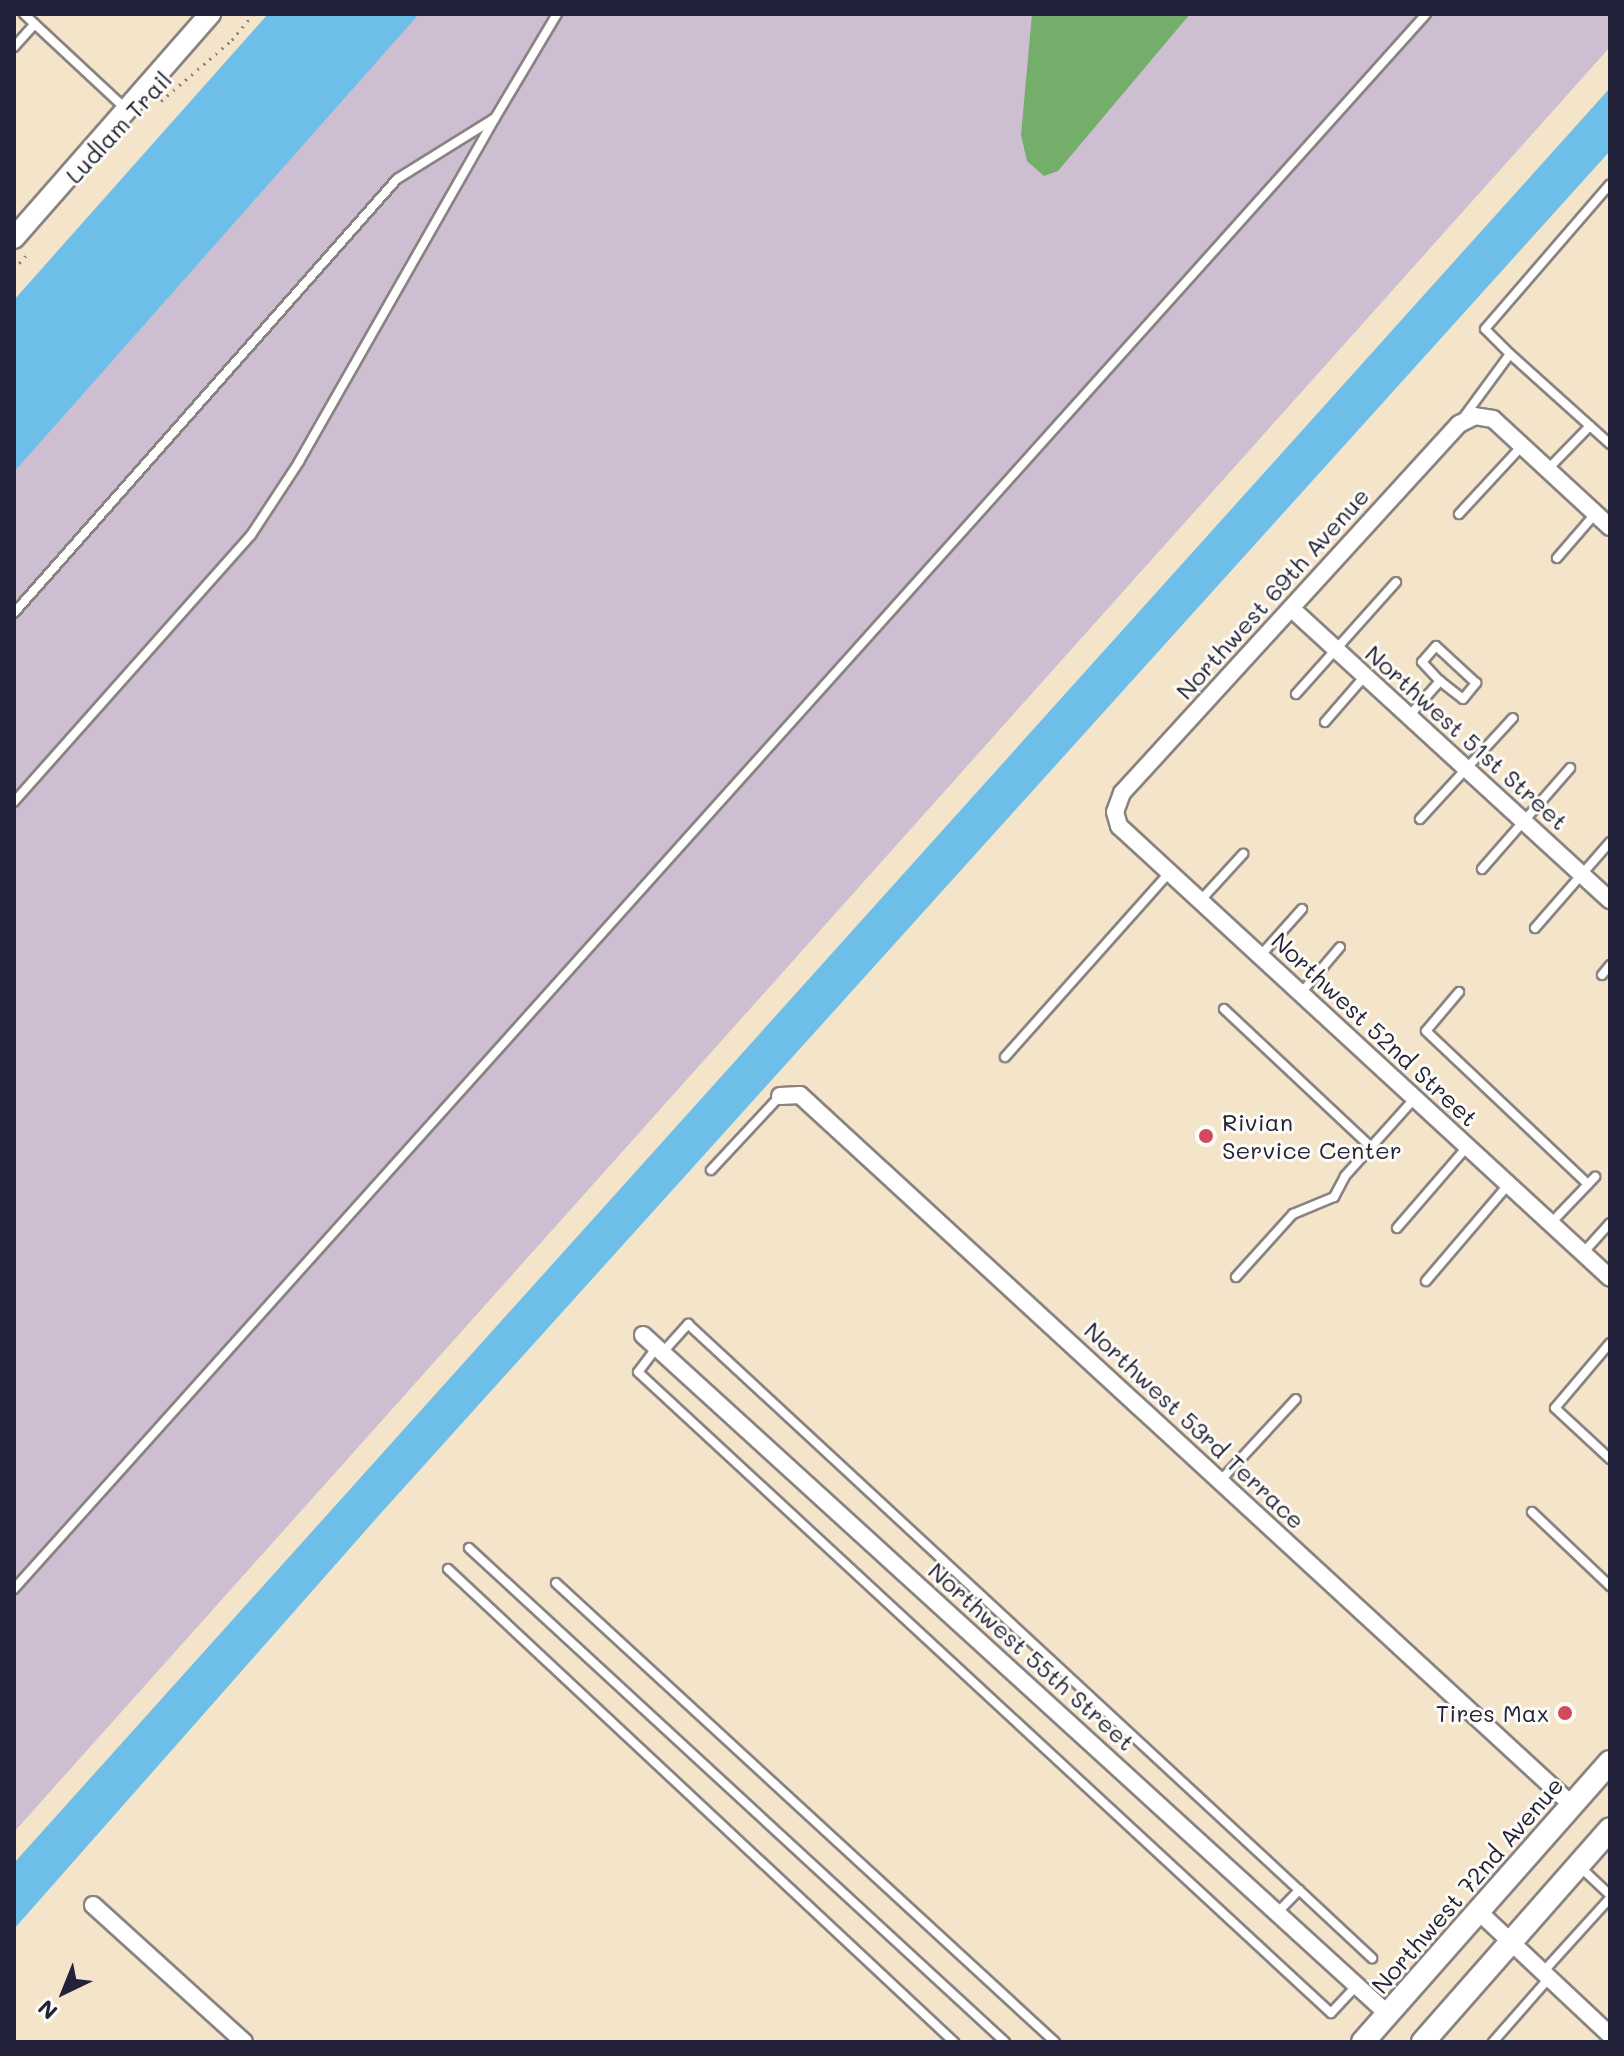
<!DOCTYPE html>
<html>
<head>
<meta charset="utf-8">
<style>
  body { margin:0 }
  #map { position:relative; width:1624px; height:2056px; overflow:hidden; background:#f4e4ca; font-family:Mali,sans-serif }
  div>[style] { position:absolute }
  .industrial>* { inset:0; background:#cebed1 }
  .forest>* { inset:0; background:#75ad6b }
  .water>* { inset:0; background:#6dbfe9 }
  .path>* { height:3px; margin-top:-1.5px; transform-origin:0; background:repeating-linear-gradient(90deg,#8b8382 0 2px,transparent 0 8px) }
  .roads { filter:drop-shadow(2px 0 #8b8382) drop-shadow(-2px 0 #8b8382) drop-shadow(0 2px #8b8382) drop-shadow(0 -2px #8b8382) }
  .service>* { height:8px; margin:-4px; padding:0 4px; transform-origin:4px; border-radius:4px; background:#fff }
  .minor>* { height:16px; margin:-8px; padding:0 8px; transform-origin:8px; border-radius:8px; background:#fff }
  .tertiary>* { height:20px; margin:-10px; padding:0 10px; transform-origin:10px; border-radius:10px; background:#fff }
  .secondary>* { height:22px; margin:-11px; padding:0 11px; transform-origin:11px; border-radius:11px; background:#fff }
  .dots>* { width:22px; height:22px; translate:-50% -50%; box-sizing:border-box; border:4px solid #fdfcf7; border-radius:50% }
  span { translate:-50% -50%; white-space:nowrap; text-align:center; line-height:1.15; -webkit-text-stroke:6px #fdfcf7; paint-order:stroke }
  .street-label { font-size:24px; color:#22223b }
  .poi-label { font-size:24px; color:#22223b }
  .left { translate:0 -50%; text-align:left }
  .right { translate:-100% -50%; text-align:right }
  .frame { position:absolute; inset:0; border:16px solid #22223b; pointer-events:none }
  .north { position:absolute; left:24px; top:1952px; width:80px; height:80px; -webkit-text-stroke:6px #fdfcf7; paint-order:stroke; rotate:223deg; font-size:22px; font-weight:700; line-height:32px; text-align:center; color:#22223b }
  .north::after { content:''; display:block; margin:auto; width:28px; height:36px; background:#22223b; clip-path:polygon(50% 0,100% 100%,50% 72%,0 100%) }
</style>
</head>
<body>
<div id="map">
  <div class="industrial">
    <div style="clip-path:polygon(317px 14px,1610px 14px,1610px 47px,14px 1832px,14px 368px)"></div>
  </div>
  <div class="forest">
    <div style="clip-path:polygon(1032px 14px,1190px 14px,1058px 171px,1044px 176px,1027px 161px,1021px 135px)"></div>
  </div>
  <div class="water">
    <div style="clip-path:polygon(268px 14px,419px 14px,14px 472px,14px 300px)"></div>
    <div style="clip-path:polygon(1610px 88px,1610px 151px,381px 1513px,14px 1929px,14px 1863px)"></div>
  </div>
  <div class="path">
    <div style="left:161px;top:101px;width:94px;rotate:-40.7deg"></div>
    <div style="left:232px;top:40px;width:33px;rotate:-51deg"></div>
    <div style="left:14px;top:269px;width:24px;rotate:-48deg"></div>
  </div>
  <div class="roads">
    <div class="service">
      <div style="left:24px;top:14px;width:139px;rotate:43deg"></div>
      <div style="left:14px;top:47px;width:31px;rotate:-48deg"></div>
      <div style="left:495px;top:118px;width:121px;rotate:-59.2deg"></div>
      <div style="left:1510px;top:354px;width:35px;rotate:-135deg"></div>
      <div style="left:1485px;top:329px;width:191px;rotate:-49.2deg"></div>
      <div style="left:1463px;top:418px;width:79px;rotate:-53.7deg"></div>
      <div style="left:1510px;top:354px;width:108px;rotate:42deg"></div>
      <div style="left:1548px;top:469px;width:60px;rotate:-45.7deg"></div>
      <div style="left:1590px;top:426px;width:27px;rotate:42deg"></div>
      <div style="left:1459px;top:514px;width:93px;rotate:-47.2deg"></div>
      <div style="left:1557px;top:558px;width:58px;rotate:-49.2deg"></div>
      <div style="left:14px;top:613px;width:579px;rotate:-48.57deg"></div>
      <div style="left:397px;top:179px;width:115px;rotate:-31.9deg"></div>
      <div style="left:495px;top:118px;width:396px;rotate:119.7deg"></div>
      <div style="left:299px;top:462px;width:87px;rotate:123.3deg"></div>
      <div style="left:251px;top:535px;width:357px;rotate:131.6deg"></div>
      <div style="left:1296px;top:694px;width:150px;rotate:-48.2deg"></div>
      <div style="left:1409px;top:716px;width:47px;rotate:-48.5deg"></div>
      <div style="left:1440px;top:681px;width:29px;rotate:38deg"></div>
      <div style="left:1463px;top:699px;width:21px;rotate:-51deg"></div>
      <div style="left:1476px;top:683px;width:54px;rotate:-137.2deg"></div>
      <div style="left:1436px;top:646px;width:21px;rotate:131deg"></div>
      <div style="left:1422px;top:662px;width:26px;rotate:47deg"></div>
      <div style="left:1325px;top:722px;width:61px;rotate:-49deg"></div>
      <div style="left:1420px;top:819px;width:137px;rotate:-47.4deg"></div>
      <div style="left:1482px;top:869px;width:134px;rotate:-48.9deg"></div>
      <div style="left:1200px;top:901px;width:64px;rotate:-47.5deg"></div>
      <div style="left:1535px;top:928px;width:114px;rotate:-48.9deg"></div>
      <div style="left:1260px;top:956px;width:63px;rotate:-48.2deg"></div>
      <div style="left:1602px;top:975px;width:13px;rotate:-51deg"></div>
      <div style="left:1459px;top:992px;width:51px;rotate:130.2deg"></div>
      <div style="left:1426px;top:1031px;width:223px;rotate:43.4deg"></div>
      <div style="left:1301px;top:993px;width:60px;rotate:-49.7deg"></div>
      <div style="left:1224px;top:1009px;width:202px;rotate:43.2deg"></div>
      <div style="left:1005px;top:1057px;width:246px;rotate:-48.3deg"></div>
      <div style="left:711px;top:1170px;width:101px;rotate:-47deg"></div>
      <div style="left:1551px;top:1223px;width:64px;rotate:-46.3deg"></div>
      <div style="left:1397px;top:1228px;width:107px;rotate:-49.2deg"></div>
      <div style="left:1583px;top:1253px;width:40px;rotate:-48deg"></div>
      <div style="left:1236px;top:1277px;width:85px;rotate:-47.9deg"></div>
      <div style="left:1293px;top:1214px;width:44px;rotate:-22.5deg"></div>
      <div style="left:1334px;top:1197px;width:24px;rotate:-62deg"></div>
      <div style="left:1345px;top:1176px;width:105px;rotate:-48.1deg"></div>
      <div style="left:1426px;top:1281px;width:126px;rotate:-49.5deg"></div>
      <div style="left:1610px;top:1343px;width:85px;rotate:130.2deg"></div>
      <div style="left:1555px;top:1408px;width:75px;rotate:42.8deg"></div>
      <div style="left:657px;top:1347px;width:31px;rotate:127deg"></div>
      <div style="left:638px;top:1372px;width:944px;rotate:42.77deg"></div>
      <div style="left:1331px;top:2013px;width:37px;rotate:-47deg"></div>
      <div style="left:663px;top:1352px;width:38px;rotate:-48deg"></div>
      <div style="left:688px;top:1324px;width:833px;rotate:42.81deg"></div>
      <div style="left:1221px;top:1480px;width:110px;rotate:-47.2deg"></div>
      <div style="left:1532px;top:1512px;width:108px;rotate:43.5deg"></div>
      <div style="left:469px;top:1548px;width:729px;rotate:42.66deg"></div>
      <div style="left:448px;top:1569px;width:693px;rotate:43.07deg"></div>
      <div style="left:556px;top:1583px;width:678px;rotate:42.61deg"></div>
      <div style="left:14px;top:1589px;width:2115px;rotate:-48.12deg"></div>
      <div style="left:1578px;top:1865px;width:44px;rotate:43.2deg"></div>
      <div style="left:1277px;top:1913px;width:32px;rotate:-46deg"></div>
      <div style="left:1299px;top:1890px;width:100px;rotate:43deg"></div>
      <div style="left:1543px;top:1972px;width:100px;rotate:-47.8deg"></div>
      <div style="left:1493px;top:2042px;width:85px;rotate:-48.8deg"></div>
    </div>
    <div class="minor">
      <div style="left:1610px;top:527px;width:159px;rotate:-137.3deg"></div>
      <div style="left:1493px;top:419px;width:18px;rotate:-171deg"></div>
      <div style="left:1475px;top:416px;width:18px;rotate:153deg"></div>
      <div style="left:1459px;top:424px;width:500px;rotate:132.4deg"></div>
      <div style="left:1122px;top:793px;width:20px;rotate:110deg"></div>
      <div style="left:1115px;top:812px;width:15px;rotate:74deg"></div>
      <div style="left:1119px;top:826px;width:667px;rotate:42.63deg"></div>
      <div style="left:1292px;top:609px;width:431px;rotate:42.5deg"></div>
      <div style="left:780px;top:1096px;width:20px;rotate:-3deg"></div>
      <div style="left:800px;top:1095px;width:1049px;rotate:42.6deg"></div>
      <div style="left:643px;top:1335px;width:1008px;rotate:42.35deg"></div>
      <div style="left:93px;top:1905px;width:204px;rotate:42.2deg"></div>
      <div style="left:1479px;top:1912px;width:180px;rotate:43.2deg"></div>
    </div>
    <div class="tertiary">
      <div style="left:14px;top:238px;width:298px;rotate:-48.8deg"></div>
    </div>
    <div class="secondary">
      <div style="left:1363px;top:2042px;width:373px;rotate:-48.6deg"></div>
      <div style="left:1423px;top:2042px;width:283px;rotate:-48.7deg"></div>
    </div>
  </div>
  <div class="dots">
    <div style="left:1206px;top:1136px;background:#d1495b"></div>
    <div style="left:1565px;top:1713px;background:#d1495b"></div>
  </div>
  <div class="street-label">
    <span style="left:118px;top:127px;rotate:-47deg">Ludlam Trail</span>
    <span style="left:1272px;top:593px;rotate:-48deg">Northwest 69th Avenue</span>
    <span style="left:1467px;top:737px;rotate:42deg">Northwest 51st Street</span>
    <span style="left:1375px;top:1029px;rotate:43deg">Northwest 52nd Street</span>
    <span style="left:1195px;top:1425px;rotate:43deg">Northwest 53rd Terrace</span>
    <span style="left:1032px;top:1656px;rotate:42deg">Northwest 55th Street</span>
    <span style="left:1467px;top:1885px;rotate:-49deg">Northwest 72nd Avenue</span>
  </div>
  <div class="poi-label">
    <span class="left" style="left:1222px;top:1136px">Rivian<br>Service Center</span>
    <span class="right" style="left:1549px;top:1713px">Tires Max</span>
  </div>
  <div class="frame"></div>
  <div class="north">N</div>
</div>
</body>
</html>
